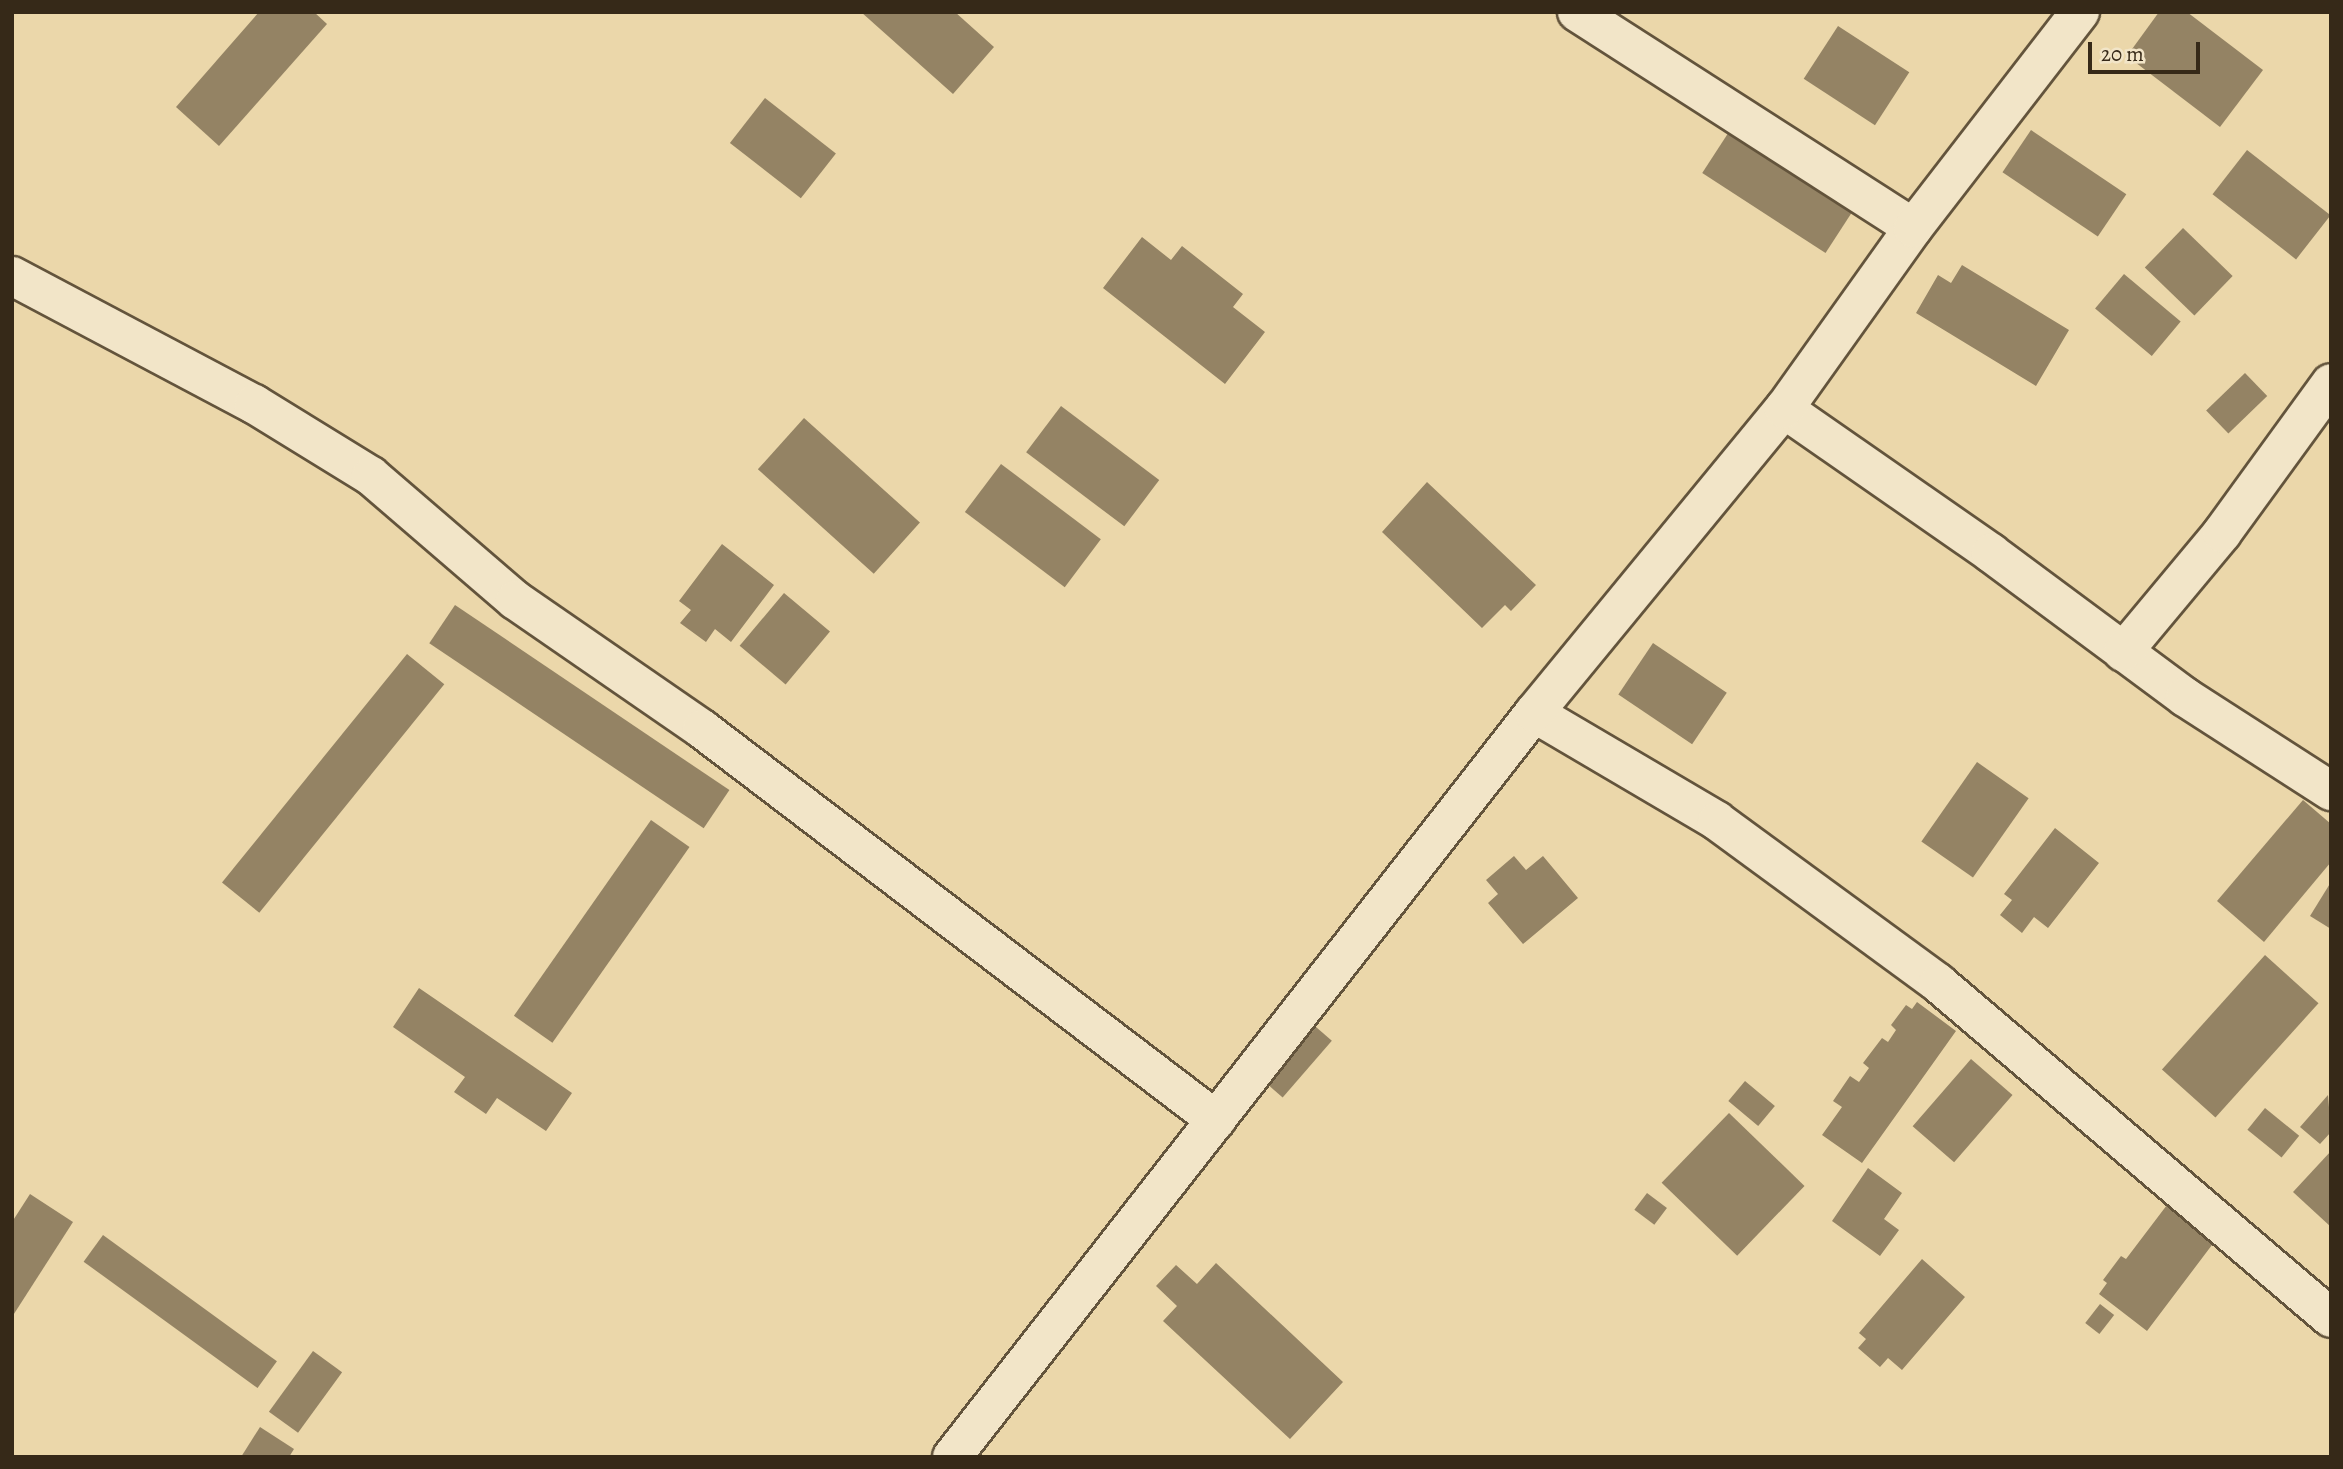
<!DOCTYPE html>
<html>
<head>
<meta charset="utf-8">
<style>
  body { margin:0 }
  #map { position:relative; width:2343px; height:1469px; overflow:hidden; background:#ebd7aa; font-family:Alegreya,serif }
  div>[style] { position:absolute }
  .building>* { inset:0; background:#948364; transform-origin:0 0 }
  .roads { filter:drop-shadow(2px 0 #63543c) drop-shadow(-2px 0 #63543c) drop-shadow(0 2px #63543c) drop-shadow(0 -2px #63543c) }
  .minor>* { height:38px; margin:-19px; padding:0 19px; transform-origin:19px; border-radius:19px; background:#f2e5c8 }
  span { translate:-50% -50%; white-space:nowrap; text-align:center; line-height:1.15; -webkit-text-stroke:6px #f2e5c8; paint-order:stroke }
  .frame { position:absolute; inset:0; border:14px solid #362918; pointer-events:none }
  .scale { position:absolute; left:2088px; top:42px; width:112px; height:32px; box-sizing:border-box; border:4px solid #362918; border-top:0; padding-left:9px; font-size:21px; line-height:24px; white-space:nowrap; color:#362918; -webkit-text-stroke:5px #f2e5c8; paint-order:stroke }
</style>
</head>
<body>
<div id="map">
  <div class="building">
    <div style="clip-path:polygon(259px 12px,314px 12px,327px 24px,219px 146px,176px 107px)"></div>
    <div style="clip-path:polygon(861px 12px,955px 12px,994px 47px,953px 94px)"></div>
    <div style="clip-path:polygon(2159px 12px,2187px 12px,2263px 70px,2220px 127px,2127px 56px)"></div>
    <div style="left:1838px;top:26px;width:85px;height:63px;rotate:33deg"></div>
    <div style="left:765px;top:98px;width:90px;height:57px;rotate:38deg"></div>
    <div style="left:1736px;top:121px;width:147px;height:62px;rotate:33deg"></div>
    <div style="left:2031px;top:130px;width:115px;height:51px;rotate:34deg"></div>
    <div style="left:2247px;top:150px;width:106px;height:56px;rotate:38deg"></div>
    <div style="left:2183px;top:228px;width:69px;height:55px;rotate:44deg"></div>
    <div style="clip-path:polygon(1142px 237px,1171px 260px,1182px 246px,1243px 294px,1233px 307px,1265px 332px,1225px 384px,1103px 288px)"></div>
    <div style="clip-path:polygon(1962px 265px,2069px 330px,2036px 386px,1916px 313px,1938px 275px,1951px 283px)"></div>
    <div style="left:2124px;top:274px;width:74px;height:45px;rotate:40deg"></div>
    <div style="left:2245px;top:373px;width:32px;height:54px;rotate:46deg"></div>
    <div style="left:1061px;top:406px;width:123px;height:58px;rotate:37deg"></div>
    <div style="left:804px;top:418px;width:156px;height:69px;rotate:42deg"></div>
    <div style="left:1001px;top:464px;width:125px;height:60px;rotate:37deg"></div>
    <div style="clip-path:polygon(1427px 482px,1536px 585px,1511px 611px,1505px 605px,1482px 628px,1382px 532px)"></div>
    <div style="clip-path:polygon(722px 544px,774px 585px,731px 642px,715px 629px,706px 642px,680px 623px,691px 610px,679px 601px)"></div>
    <div style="left:784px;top:593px;width:60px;height:69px;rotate:40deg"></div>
    <div style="left:455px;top:605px;width:331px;height:46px;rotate:34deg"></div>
    <div style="left:1653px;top:643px;width:89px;height:62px;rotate:34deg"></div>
    <div style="left:407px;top:654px;width:48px;height:294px;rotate:39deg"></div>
    <div style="left:1977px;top:762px;width:63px;height:97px;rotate:35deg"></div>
    <div style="clip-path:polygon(2303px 800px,2331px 824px,2331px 862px,2264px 942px,2217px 901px)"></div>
    <div style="left:651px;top:820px;width:47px;height:239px;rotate:35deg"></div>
    <div style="clip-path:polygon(2055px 828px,2099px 863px,2048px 928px,2034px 917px,2022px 933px,2000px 915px,2012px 900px,2004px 894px)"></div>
    <div style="clip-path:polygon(1514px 856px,1526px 870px,1543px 856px,1578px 898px,1523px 944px,1488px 903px,1498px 894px,1486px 880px)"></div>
    <div style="clip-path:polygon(2331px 882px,2331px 929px,2310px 916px)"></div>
    <div style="left:2265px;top:955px;width:72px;height:154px;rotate:42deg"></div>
    <div style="clip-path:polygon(419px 988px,572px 1093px,546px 1131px,497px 1098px,486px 1114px,454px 1092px,465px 1077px,393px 1027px)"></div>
    <div style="clip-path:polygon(1917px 1002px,1956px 1031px,1862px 1163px,1822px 1135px,1842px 1107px,1833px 1101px,1850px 1076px,1859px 1082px,1869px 1068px,1863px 1063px,1882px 1038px,1888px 1042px,1896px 1030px,1891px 1025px,1906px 1005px,1912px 1009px)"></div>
    <div style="left:1316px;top:1027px;width:21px;height:75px;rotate:41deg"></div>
    <div style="left:1971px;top:1059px;width:55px;height:89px;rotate:41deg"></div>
    <div style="left:1745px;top:1081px;width:39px;height:26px;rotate:40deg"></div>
    <div style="clip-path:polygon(2328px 1095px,2331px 1132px,2320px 1144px,2300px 1127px)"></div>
    <div style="left:2265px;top:1108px;width:44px;height:28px;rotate:39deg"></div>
    <div style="left:1729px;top:1113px;width:105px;height:97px;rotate:44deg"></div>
    <div style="clip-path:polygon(2331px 1151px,2331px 1227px,2293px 1192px)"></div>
    <div style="clip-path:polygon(1868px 1168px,1902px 1193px,1884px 1219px,1899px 1230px,1880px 1256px,1832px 1221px)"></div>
    <div style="left:1647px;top:1193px;width:25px;height:21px;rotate:37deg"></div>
    <div style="clip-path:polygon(30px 1194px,73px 1222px,12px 1317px,12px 1222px)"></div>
    <div style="clip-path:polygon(2170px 1201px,2218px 1237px,2147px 1331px,2099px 1294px,2107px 1283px,2103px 1280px,2121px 1256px,2126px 1259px)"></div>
    <div style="left:103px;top:1235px;width:215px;height:33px;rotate:36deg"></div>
    <div style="clip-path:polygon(1922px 1259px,1965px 1297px,1902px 1370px,1888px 1358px,1880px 1367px,1858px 1348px,1866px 1339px,1859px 1333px)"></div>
    <div style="clip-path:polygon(1216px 1263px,1343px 1382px,1290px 1439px,1163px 1321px,1177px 1306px,1156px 1286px,1176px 1265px,1197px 1284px)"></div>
    <div style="left:2100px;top:1304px;width:18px;height:24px;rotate:38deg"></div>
    <div style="left:313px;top:1351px;width:36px;height:75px;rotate:36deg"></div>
    <div style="clip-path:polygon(260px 1427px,294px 1449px,289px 1457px,241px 1457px)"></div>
  </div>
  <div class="roads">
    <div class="minor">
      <div style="left:1577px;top:12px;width:399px;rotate:32.7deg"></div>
      <div style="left:12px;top:276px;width:274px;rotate:27.9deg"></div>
      <div style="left:254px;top:404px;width:137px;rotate:31.6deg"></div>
      <div style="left:371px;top:476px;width:190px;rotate:40.7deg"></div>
      <div style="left:515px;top:600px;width:227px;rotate:34.6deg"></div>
      <div style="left:702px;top:729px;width:646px;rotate:37.26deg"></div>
      <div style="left:1784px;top:409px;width:252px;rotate:34.8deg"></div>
      <div style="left:1991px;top:553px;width:242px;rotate:36.6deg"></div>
      <div style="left:2185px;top:697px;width:174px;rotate:32.8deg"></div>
      <div style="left:2123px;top:652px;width:155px;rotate:-50.2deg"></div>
      <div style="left:2222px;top:533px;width:185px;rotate:-54deg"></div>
      <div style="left:1534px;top:713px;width:212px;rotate:30.5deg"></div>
      <div style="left:1717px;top:821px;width:274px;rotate:36.2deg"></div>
      <div style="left:1938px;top:983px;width:516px;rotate:40.44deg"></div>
      <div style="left:952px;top:1457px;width:945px;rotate:-51.97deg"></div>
      <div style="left:1534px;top:713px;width:394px;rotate:-50.6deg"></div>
      <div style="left:1784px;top:409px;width:222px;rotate:-54.5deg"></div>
      <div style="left:1913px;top:228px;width:273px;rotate:-52.3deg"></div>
    </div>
  </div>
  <div class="frame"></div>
  <div class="scale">20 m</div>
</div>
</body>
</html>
